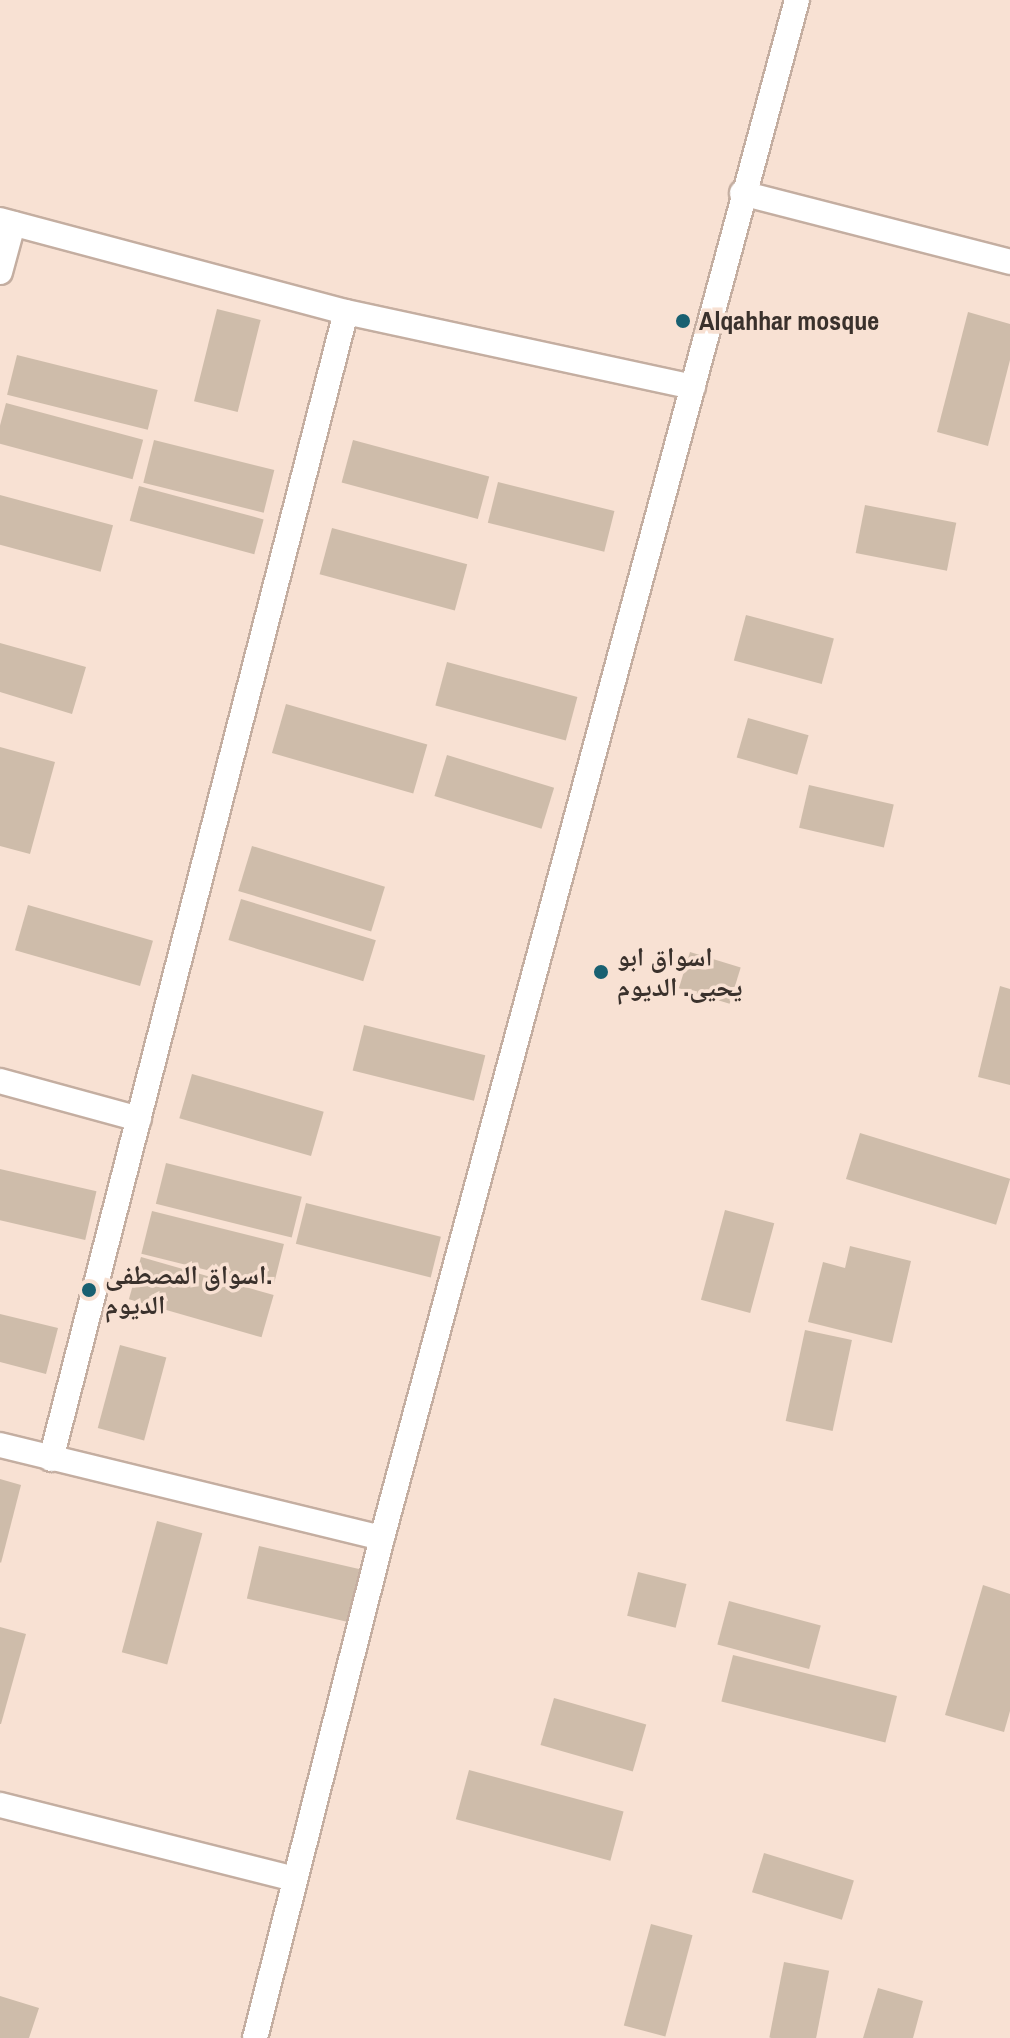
<!DOCTYPE html>
<html>
<head>
<meta charset="utf-8">
<style>
  body { margin:0 }
  #map { position:relative; width:1010px; height:2038px; overflow:hidden; background:#f8e1d3; font-family:"Archivo Narrow","Noto Naskh Arabic",sans-serif }
  div>[style] { position:absolute }
  .building>* { inset:0; background:#cebcaa; transform-origin:0 0 }
  .roads { filter:drop-shadow(2px 0 #c4aea1) drop-shadow(-2px 0 #c4aea1) drop-shadow(0 2px #c4aea1) drop-shadow(0 -2px #c4aea1) }
  .minor>* { height:24px; margin:-12px; padding:0 12px; transform-origin:12px; border-radius:12px; background:#fff }
  .dots>* { width:22px; height:22px; translate:-50% -50%; box-sizing:border-box; border:4px solid #f8e1d3; border-radius:50% }
  span { translate:-50% -50%; white-space:nowrap; text-align:center; line-height:1.15; -webkit-text-stroke:7px #f8e1d3; paint-order:stroke }
  .poi-label { font-size:26px; color:#3a312c; font-weight:700 }
  .left { translate:0 -50%; text-align:left }
</style>
</head>
<body>
<div id="map">
  <div class="building">
    <div style="left:217px;top:309px;width:45px;height:95px;rotate:14deg"></div>
    <div style="clip-path:polygon(968px 312px,1010px 324px,1010px 360px,988px 446px,937px 432px)"></div>
    <div style="left:17px;top:355px;width:145px;height:41px;rotate:14deg"></div>
    <div style="left:6px;top:403px;width:142px;height:41px;rotate:15deg"></div>
    <div style="left:154px;top:440px;width:124px;height:44px;rotate:14deg"></div>
    <div style="left:353px;top:440px;width:141px;height:44px;rotate:15deg"></div>
    <div style="left:498px;top:482px;width:120px;height:42px;rotate:14deg"></div>
    <div style="left:139px;top:486px;width:129px;height:36px;rotate:15deg"></div>
    <div style="left:0;top:495px;width:117px;height:48px;rotate:15deg"></div>
    <div style="left:865px;top:505px;width:93px;height:49px;rotate:11deg"></div>
    <div style="left:332px;top:528px;width:140px;height:48px;rotate:15deg"></div>
    <div style="left:746px;top:615px;width:91px;height:47px;rotate:15deg"></div>
    <div style="clip-path:polygon(0 643px,86px 667px,72px 714px,0 692px)"></div>
    <div style="left:447px;top:662px;width:135px;height:45px;rotate:15deg"></div>
    <div style="left:286px;top:704px;width:147px;height:51px;rotate:16deg"></div>
    <div style="left:748px;top:718px;width:63px;height:41px;rotate:16deg"></div>
    <div style="clip-path:polygon(0 747px,55px 762px,30px 854px,0 846px)"></div>
    <div style="left:447px;top:755px;width:112px;height:43px;rotate:17deg"></div>
    <div style="left:809px;top:785px;width:87px;height:44px;rotate:13deg"></div>
    <div style="left:252px;top:846px;width:139px;height:47px;rotate:17deg"></div>
    <div style="left:241px;top:899px;width:141px;height:43px;rotate:17deg"></div>
    <div style="left:28px;top:905px;width:130px;height:47px;rotate:16deg"></div>
    <div style="left:690px;top:952px;width:53px;height:38px;rotate:17deg"></div>
    <div style="clip-path:polygon(1000px 986px,1010px 989px,1010px 1085px,978px 1077px)"></div>
    <div style="left:364px;top:1025px;width:125px;height:47px;rotate:14deg"></div>
    <div style="left:192px;top:1074px;width:137px;height:46px;rotate:16deg"></div>
    <div style="left:860px;top:1133px;width:157px;height:48px;rotate:17deg"></div>
    <div style="left:166px;top:1163px;width:140px;height:42px;rotate:14deg"></div>
    <div style="left:0;top:1169px;width:99px;height:50px;rotate:13deg"></div>
    <div style="left:306px;top:1203px;width:139px;height:42px;rotate:14deg"></div>
    <div style="left:725px;top:1210px;width:51px;height:93px;rotate:15deg"></div>
    <div style="left:152px;top:1211px;width:136px;height:44px;rotate:14deg"></div>
    <div style="clip-path:polygon(850px 1246px,911px 1261px,892px 1343px,808px 1322px,823px 1262px,845px 1268px)"></div>
    <div style="left:141px;top:1257px;width:138px;height:44px;rotate:16deg"></div>
    <div style="clip-path:polygon(0 1314px,58px 1328px,46px 1374px,0 1362px)"></div>
    <div style="left:805px;top:1330px;width:48px;height:93px;rotate:12deg"></div>
    <div style="left:120px;top:1345px;width:48px;height:86px;rotate:15deg"></div>
    <div style="clip-path:polygon(0 1479px,21px 1485px,1px 1563px,0 1562px)"></div>
    <div style="left:157px;top:1521px;width:47px;height:136px;rotate:15deg"></div>
    <div style="left:259px;top:1546px;width:106px;height:54px;rotate:13deg"></div>
    <div style="left:638px;top:1572px;width:50px;height:45px;rotate:14deg"></div>
    <div style="clip-path:polygon(983px 1585px,1010px 1594px,1010px 1711px,1004px 1732px,945px 1715px)"></div>
    <div style="left:729px;top:1601px;width:95px;height:45px;rotate:15deg"></div>
    <div style="clip-path:polygon(0 1627px,26px 1634px,1px 1724px,0 1724px)"></div>
    <div style="left:733px;top:1655px;width:169px;height:48px;rotate:14deg"></div>
    <div style="left:554px;top:1698px;width:96px;height:49px;rotate:16deg"></div>
    <div style="left:469px;top:1770px;width:160px;height:51px;rotate:15deg"></div>
    <div style="left:764px;top:1853px;width:94px;height:41px;rotate:17deg"></div>
    <div style="left:651px;top:1924px;width:43px;height:105px;rotate:15deg"></div>
    <div style="left:784px;top:1962px;width:46px;height:77px;rotate:11deg"></div>
    <div style="clip-path:polygon(878px 1988px,923px 2001px,913px 2038px,863px 2038px)"></div>
    <div style="clip-path:polygon(0 1996px,39px 2008px,29px 2038px,0 2038px)"></div>
  </div>
  <div class="roads">
    <div class="minor">
      <div style="left:742px;top:193px;width:277px;rotate:14.4deg"></div>
      <div style="left:0;top:220px;width:358px;rotate:14.9deg"></div>
      <div style="left:346px;top:312px;width:355px;rotate:12.2deg"></div>
      <div style="left:0;top:272px;width:50px;rotate:-74.8deg"></div>
      <div style="left:0;top:1081px;width:144px;rotate:15.3deg"></div>
      <div style="left:0;top:1445px;width:393px;rotate:13.7deg"></div>
      <div style="left:51px;top:1459px;width:1184px;rotate:-75.58deg"></div>
      <div style="left:0;top:1805px;width:303px;rotate:14.1deg"></div>
      <div style="left:255px;top:2038px;width:516px;rotate:-75.75deg"></div>
      <div style="left:382px;top:1538px;width:1593px;rotate:-74.9deg"></div>
    </div>
  </div>
  <div class="dots">
    <div style="left:683px;top:321px;background:#196071"></div>
    <div style="left:601px;top:972px;background:#196071"></div>
    <div style="left:89px;top:1290px;background:#196071"></div>
  </div>
  <div class="poi-label">
    <span class="left" style="left:699px;top:321px">Alqahhar mosque</span>
    <span class="left" style="left:617px;top:972px">اسواق ابو<br>يحيى. الديوم</span>
    <span class="left" style="left:105px;top:1290px">اسواق المصطفى.<br>الديوم</span>
  </div>
</div>
</body>
</html>
